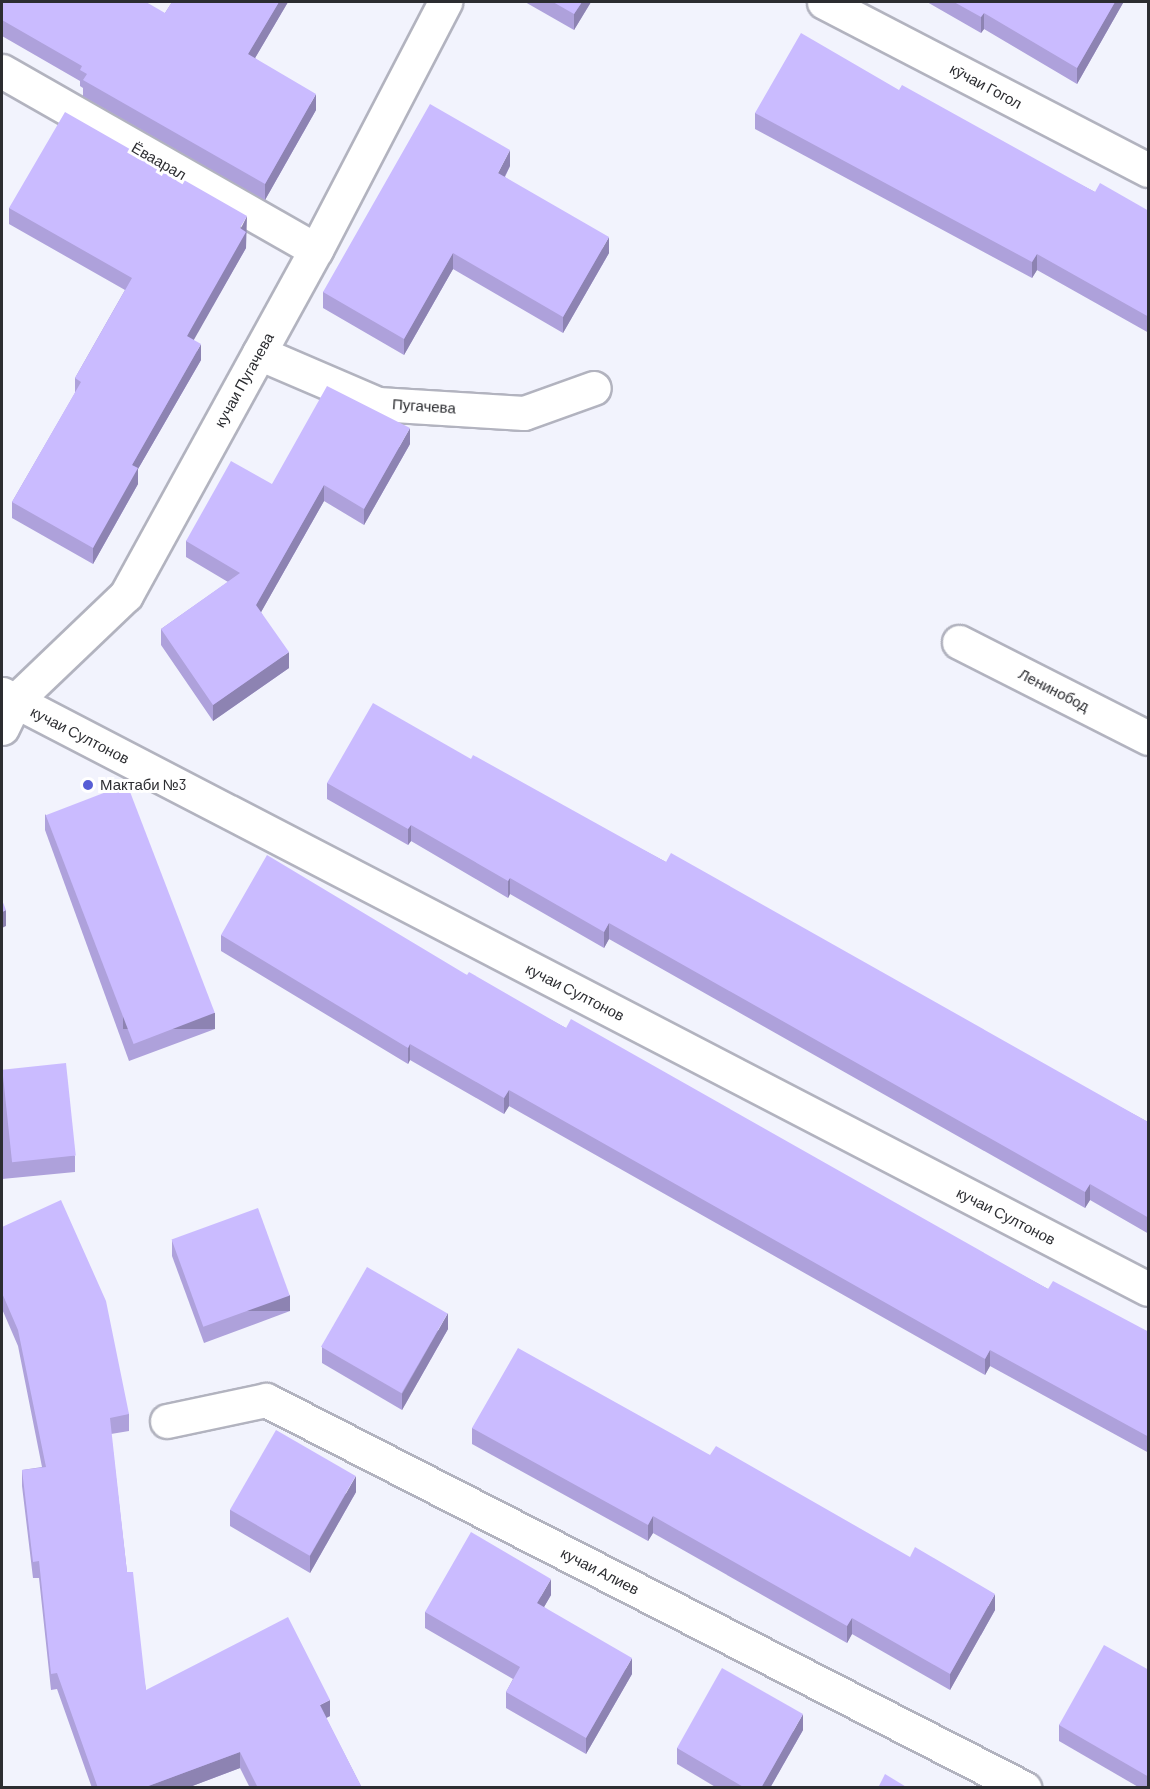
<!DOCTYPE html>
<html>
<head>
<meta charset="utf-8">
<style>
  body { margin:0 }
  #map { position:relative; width:1150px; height:1789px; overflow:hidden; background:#f2f3fd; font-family:Barlow,sans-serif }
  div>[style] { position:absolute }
  .roads { filter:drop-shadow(2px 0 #b2b3bf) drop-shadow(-2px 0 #b2b3bf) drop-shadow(0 2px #b2b3bf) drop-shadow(0 -2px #b2b3bf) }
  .minor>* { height:33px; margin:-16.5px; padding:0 16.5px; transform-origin:16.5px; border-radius:16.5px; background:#fff }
  .wall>* { inset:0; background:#aea1db }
  .shaded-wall>* { inset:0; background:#8d83b2; transform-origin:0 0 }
  .building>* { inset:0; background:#cabbff; transform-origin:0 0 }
  .dots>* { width:16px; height:16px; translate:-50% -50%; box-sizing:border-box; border:3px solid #fff; border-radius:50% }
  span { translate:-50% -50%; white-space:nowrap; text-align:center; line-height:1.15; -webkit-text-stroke:6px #fff; paint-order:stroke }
  .street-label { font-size:15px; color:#2c2d31 }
  .poi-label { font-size:15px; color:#2c2d31 }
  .left { translate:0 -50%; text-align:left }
  .frame { position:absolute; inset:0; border:3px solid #2c2d31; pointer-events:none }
</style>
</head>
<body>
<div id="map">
  <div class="roads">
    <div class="minor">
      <div style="left:824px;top:2px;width:365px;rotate:27.4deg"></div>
      <div style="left:2px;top:71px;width:361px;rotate:29.7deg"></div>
      <div style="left:259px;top:353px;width:129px;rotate:23.2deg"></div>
      <div style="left:378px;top:404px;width:146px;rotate:3.5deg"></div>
      <div style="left:524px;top:413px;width:74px;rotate:-19.7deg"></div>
      <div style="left:959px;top:642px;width:212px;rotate:26.9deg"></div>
      <div style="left:2px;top:694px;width:1291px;rotate:27.44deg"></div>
      <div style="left:2px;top:728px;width:30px;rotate:-64deg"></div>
      <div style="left:15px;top:701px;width:153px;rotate:-43.7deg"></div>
      <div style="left:126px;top:595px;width:394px;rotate:-61.2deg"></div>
      <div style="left:316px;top:250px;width:280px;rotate:-62.5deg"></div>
      <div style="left:167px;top:1421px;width:101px;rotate:-12deg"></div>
      <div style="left:266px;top:1400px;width:852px;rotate:27.11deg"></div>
    </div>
  </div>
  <div class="wall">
    <div style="clip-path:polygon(2px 2px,165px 13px,172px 2px,288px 2px,255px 58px,316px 110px,265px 200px,83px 96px,83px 88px,80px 86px,80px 81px,2px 36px)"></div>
    <div style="clip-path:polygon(525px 2px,591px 2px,574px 30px)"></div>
    <div style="clip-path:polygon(927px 2px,1123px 2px,1123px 3px,1077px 84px,984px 29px,981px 33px)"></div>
    <div style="clip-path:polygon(899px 90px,1095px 192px,1149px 211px,1149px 333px,1037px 270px,1032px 278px,755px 129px,755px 113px)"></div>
    <div style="clip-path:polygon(510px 166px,505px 177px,609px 253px,563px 333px,453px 269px,404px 355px,323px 308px,323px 292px)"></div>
    <div style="clip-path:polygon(9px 208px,247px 232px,246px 234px,246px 248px,193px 340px,201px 360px,138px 469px,138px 484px,93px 564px,12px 518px,12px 502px,75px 393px,75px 378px,125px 290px,9px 224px)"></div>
    <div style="clip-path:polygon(410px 444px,364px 525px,324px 501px,261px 612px,289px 668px,213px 721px,161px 645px,161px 629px,228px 582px,186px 557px,186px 541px,272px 484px)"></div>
    <div style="clip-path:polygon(471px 759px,666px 862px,1148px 1122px,1149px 1121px,1149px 1234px,1090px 1200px,1085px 1208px,609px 939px,604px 948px,510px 894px,508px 898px,411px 841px,408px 845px,327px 799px,327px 783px)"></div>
    <div style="clip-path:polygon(45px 814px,215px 1029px,129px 1061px,45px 830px)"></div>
    <div style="clip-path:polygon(221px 935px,467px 975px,566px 1028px,1048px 1289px,1149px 1332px,1149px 1453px,990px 1366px,985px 1375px,509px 1106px,504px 1114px,410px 1060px,408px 1064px,221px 951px)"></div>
    <div style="clip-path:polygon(2px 1069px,75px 1156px,75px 1172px,2px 1179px)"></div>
    <div style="clip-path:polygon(2px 1227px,129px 1414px,129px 1431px,111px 1434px,127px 1572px,146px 1690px,330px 1716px,326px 1718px,362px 1788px,250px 1788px,240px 1768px,187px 1788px,92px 1788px,57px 1689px,51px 1690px,39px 1578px,33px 1578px,22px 1486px,22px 1470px,42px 1467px,18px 1346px,2px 1309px)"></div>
    <div style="clip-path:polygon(172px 1240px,290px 1311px,204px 1343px,172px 1256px)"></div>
    <div style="clip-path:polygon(448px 1329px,402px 1410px,322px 1363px,322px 1347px)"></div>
    <div style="clip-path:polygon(472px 1428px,710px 1455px,995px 1610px,950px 1690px,852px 1634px,847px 1643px,653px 1533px,648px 1541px,472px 1444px)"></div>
    <div style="clip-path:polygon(356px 1492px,310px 1573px,230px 1526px,230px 1510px)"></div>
    <div style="clip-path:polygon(551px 1595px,544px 1607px,632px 1674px,586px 1754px,506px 1708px,506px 1692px,513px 1679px,425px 1628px,425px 1612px)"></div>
    <div style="clip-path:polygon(1149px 1670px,1149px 1788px,1140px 1788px,1059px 1741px,1059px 1725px)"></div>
    <div style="clip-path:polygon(803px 1730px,770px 1788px,717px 1788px,677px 1764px,677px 1748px)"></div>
  </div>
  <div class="shaded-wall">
    <div style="clip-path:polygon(279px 2px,288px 2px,248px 70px,248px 54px)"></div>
    <div style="clip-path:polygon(582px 2px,591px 2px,574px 30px,574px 14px)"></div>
    <div style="clip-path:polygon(1115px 2px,1123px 2px,1123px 3px,1077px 84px,1077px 68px)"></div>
    <div style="clip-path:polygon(984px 13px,984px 29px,981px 33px,981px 17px)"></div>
    <div style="clip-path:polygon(316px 94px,316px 110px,265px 200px,265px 184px)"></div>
    <div style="clip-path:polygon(510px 150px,510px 166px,498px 189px,498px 173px)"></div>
    <div style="clip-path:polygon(247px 216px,246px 248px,187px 352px,187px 336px)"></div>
    <div style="clip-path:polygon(609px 237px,609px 253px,563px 333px,563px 317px)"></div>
    <div style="clip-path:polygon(453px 253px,453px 269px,404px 355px,404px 339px)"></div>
    <div style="clip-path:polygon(1037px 254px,1037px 270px,1032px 278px,1032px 262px)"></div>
    <div style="clip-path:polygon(201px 344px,201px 360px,138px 469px,138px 484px,93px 564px,93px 548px,132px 465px)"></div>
    <div style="clip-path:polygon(410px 428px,410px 444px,364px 525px,364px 509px)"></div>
    <div style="clip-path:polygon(324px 485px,324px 501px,256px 621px,256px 605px)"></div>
    <div style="clip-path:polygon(289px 652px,289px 668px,213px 721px,213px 705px)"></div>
    <div style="clip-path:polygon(411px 825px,411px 841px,408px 845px,408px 829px)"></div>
    <div style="clip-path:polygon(510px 878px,510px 894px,508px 898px,508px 881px)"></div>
    <div style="clip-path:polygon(6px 910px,6px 926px,2px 928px,2px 912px)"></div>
    <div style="clip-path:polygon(609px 923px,609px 939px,604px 948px,604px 932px)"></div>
    <div style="left:215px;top:1013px;width:16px;height:92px;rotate:90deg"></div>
    <div style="clip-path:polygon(410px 1044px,410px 1060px,408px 1064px,408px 1048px)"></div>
    <div style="clip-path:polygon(509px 1090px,509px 1106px,504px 1114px,504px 1098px)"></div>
    <div style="clip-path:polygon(1090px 1184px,1090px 1200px,1085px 1208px,1085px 1192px)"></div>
    <div style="left:290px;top:1295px;width:16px;height:92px;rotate:90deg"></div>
    <div style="clip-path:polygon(448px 1313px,448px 1329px,402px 1410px,402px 1394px)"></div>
    <div style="clip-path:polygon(990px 1350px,990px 1366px,985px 1375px,985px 1359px)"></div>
    <div style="clip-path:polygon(356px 1476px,356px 1492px,310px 1573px,310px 1556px)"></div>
    <div style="clip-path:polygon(653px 1516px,653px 1533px,648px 1541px,648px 1525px)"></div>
    <div style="clip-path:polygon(551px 1579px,551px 1595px,537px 1619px,537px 1603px)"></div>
    <div style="clip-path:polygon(995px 1594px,995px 1610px,950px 1690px,950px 1674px)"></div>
    <div style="clip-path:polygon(852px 1618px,852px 1634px,847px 1643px,847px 1626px)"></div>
    <div style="clip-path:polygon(632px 1658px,632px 1674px,586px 1754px,586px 1738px)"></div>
    <div style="clip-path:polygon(330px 1700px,330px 1716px,320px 1721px,320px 1705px)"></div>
    <div style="clip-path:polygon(803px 1714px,803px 1730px,770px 1788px,761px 1788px)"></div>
    <div style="clip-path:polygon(240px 1752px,240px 1768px,187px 1788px,143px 1788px)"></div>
  </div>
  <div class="building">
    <div style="clip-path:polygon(2px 2px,146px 2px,165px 13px,172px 2px,279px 2px,248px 54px,316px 94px,265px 184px,83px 80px,87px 74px,80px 70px,82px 66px,2px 20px)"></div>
    <div style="clip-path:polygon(553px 2px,582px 2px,574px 14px)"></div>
    <div style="clip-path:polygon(954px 2px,1115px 2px,1077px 68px,984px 13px,981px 17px)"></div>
    <div style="clip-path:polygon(801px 33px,899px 90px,902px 85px,1095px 192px,1100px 183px,1149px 211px,1149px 317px,1037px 254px,1032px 262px,755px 113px)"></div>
    <div style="clip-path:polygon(430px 104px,510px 150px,498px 173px,609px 237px,563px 317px,453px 253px,404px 339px,323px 292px)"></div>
    <div style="clip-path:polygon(65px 112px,247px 216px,240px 228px,246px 232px,187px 336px,201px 344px,132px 465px,138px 468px,93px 548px,12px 502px,81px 382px,75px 378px,132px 278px,9px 208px)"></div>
    <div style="clip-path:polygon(327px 386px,410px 428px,364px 509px,324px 485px,256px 605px,289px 652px,213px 705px,161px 629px,240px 573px,186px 541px,231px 461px,272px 484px)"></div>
    <div style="clip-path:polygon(373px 703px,471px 759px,473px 755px,666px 862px,671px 853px,1148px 1122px,1149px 1121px,1149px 1218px,1090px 1184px,1085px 1192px,609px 923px,604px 932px,510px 878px,508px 881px,411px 825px,408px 829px,327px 783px)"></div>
    <div style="left:127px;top:784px;width:245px;height:87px;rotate:69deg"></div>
    <div style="clip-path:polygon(267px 855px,467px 975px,469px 972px,566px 1028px,571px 1019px,1048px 1289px,1053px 1281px,1149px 1332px,1149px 1437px,990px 1350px,985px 1359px,509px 1090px,504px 1098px,410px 1044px,408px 1048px,221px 935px)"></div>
    <div style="clip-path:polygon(2px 900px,6px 910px,2px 912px)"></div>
    <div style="left:66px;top:1063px;width:93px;height:64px;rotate:84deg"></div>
    <div style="clip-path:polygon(61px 1200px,106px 1301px,129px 1414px,110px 1418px,127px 1572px,133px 1572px,146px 1690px,288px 1617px,330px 1700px,320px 1705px,362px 1788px,258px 1788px,240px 1752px,143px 1788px,98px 1788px,57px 1673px,51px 1674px,39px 1561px,33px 1562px,22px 1470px,46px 1467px,18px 1330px,2px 1293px,2px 1227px)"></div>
    <div style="left:258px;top:1208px;width:93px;height:92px;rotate:70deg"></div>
    <div style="left:367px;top:1267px;width:93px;height:92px;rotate:30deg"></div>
    <div style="clip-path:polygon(518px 1348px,710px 1455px,716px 1446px,910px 1557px,915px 1547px,995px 1594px,950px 1674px,852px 1618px,847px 1626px,653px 1516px,648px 1525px,472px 1428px)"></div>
    <div style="left:276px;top:1430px;width:92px;height:92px;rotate:30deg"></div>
    <div style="clip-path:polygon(471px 1532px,551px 1579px,537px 1603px,632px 1658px,586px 1738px,506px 1692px,520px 1667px,425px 1612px)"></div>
    <div style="clip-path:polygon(1104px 1645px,1149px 1670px,1149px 1777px,1059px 1725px)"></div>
    <div style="clip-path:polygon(722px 1668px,803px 1714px,761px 1788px,745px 1788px,677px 1748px)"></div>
    <div style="clip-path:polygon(885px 1774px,908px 1788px,878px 1788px)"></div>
  </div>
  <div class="dots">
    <div style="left:88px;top:785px;background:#575ed5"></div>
  </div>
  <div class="street-label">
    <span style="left:986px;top:86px;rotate:28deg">кӯчаи Гогол</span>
    <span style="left:159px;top:161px;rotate:30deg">Ёваарал</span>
    <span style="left:244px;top:380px;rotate:-61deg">кучаи Пугачева</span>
    <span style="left:424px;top:406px;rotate:4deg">Пугачева</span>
    <span style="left:1054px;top:690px;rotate:27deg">Ленинобод</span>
    <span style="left:80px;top:735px;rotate:27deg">кучаи Султонов</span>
    <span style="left:575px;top:992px;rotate:27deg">кучаи Султонов</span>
    <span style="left:1006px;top:1216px;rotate:27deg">кучаи Султонов</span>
    <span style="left:600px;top:1571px;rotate:27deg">кучаи Алиев</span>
  </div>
  <div class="poi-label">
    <span class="left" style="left:100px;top:785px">Мактаби №3</span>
  </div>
  <div class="frame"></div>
</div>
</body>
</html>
